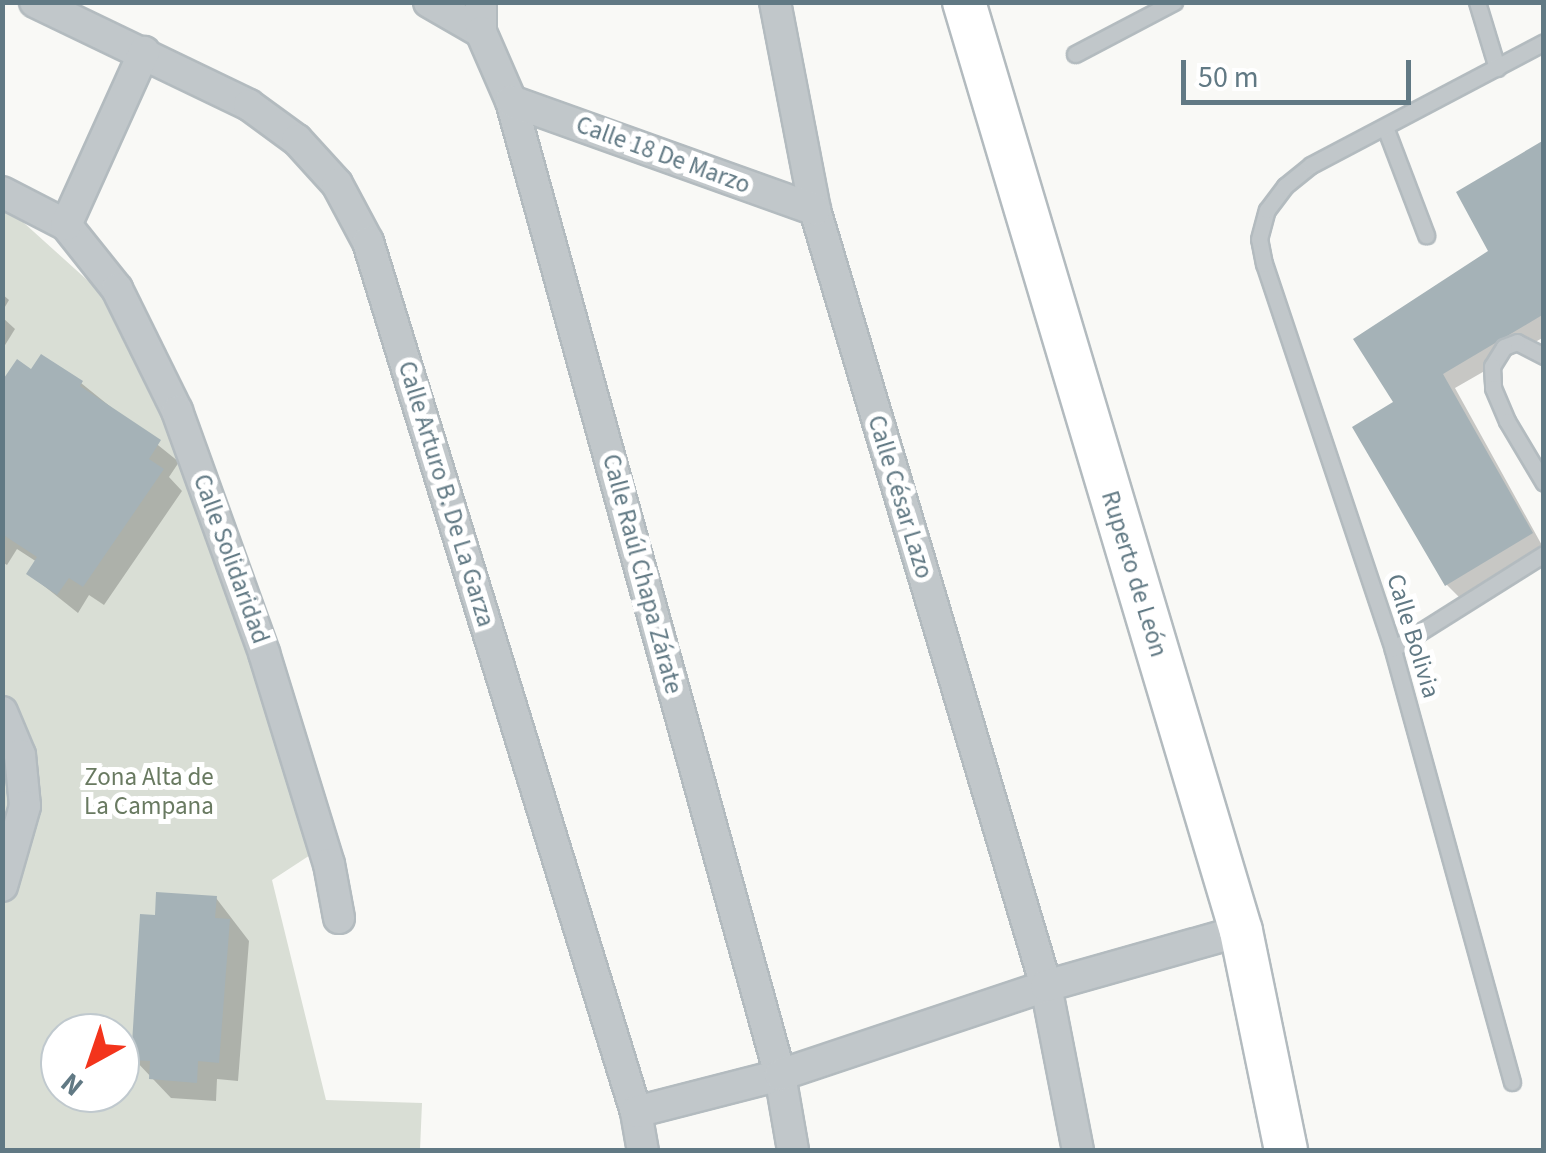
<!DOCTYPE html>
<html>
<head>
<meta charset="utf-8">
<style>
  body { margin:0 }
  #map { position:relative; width:1546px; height:1153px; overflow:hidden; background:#f9f9f6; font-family:"Source Sans 3",sans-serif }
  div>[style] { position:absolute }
  .green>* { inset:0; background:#d9ded5 }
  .shadow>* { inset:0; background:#0003 }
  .building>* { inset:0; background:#a5b2b7 }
  .roads { filter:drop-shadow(2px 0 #b3bbbf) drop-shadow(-2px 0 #b3bbbf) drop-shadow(0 2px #b3bbbf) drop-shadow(0 -2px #b3bbbf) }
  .lane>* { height:15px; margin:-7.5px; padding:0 7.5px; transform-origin:7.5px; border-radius:7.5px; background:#c1c7ca }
  .street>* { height:30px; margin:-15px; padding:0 15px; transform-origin:15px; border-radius:15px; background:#c1c7ca }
  .secondary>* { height:42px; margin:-21px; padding:0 21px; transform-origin:21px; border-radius:21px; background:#fff }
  span { translate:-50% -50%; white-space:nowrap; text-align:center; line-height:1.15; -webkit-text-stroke:10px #fff; paint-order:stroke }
  .street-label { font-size:25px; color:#617984 }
  .park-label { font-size:25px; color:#697a61 }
  .frame { position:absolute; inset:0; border:5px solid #617984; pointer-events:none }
  .north { position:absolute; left:40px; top:1013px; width:100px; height:100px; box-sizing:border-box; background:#fff; border:2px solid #c0c9ce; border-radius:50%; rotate:220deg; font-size:28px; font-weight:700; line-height:40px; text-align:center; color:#617984 }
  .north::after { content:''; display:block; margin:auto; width:35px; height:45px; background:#f3341c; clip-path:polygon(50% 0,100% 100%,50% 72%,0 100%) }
  .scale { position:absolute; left:1181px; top:60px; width:230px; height:45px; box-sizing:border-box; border:5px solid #617984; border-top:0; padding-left:12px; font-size:30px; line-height:35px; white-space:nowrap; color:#617984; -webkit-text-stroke:8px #fff; paint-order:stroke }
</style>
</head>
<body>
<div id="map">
  <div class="green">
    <div style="clip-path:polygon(evenodd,3px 204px,116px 306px,220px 544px,324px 846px,272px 880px,326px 1100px,422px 1103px,420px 1150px,3px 1150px,3px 204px,60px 1033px,120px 1033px,120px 1093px,60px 1093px,60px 1033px)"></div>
  </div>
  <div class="shadow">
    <div style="clip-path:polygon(1544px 143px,1544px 337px,1455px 388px,1544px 549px,1461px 599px,1447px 585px,1355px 428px,1397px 403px,1492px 252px)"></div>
    <div style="clip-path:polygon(2px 294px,9px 300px,2px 312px)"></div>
    <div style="clip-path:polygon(2px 317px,15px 329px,2px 350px)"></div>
    <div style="clip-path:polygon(32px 372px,81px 383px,179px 462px,169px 477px,182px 491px,104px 605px,89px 595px,78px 613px,29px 574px,37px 562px,17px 549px,7px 565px,2px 562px,2px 386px)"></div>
    <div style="clip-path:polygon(216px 898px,249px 941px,238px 1081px,217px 1079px,216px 1101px,171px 1098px,134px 1059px,157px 918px)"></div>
  </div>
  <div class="building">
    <div style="clip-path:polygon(1544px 140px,1544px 314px,1443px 374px,1533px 533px,1445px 586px,1352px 427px,1393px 402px,1353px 339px,1488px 251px,1456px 192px)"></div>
    <div style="clip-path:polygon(41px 354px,83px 381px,80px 386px,161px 440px,149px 459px,164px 469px,83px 587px,69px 578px,57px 595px,26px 574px,37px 557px,2px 534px,2px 381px,17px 359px,31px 369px)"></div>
    <div style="clip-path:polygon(156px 892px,217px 896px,215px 918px,230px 919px,219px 1063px,198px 1061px,197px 1083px,149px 1079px,150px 1061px,131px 1060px,140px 914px,155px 915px)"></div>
  </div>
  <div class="roads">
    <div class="lane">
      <div style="left:1477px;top:2px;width:69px;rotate:73.1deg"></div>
      <div style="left:1075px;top:54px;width:112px;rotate:-27.7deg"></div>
      <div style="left:1385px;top:127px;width:116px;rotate:69.2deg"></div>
      <div style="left:1544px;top:356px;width:30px;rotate:-153deg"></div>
      <div style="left:1517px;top:342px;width:14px;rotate:159deg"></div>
      <div style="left:1504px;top:347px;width:22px;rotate:122deg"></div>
      <div style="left:1492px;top:366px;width:22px;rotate:87deg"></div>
      <div style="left:1493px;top:388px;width:36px;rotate:67deg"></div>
      <div style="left:1507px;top:421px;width:72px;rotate:59.2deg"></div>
      <div style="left:1393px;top:649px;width:178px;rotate:-32.2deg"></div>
      <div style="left:1512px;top:1082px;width:449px;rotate:-105.4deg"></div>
      <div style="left:1393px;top:649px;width:406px;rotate:-108.5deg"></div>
      <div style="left:1264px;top:264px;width:25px;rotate:-101deg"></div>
      <div style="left:1259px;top:239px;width:30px;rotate:-75deg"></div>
      <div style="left:1267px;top:210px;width:30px;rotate:-53deg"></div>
      <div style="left:1285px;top:186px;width:33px;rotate:-39deg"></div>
      <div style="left:1311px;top:165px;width:263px;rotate:-27.8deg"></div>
    </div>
    <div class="street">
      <div style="left:35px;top:2px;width:237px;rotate:25.7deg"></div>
      <div style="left:249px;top:105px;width:59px;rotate:36.1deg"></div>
      <div style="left:297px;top:140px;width:59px;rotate:47.7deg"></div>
      <div style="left:337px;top:184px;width:66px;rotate:61.9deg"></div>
      <div style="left:368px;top:242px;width:910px;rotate:72.88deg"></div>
      <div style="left:636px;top:1112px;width:39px;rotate:80deg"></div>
      <div style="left:429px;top:2px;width:60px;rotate:30deg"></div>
      <div style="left:481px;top:2px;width:30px;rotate:90deg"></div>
      <div style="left:481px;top:32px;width:75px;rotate:66.5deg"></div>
      <div style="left:511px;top:101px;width:1010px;rotate:74.56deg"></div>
      <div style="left:780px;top:1075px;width:76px;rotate:80.2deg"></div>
      <div style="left:775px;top:2px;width:212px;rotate:79.1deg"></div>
      <div style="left:815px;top:210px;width:810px;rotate:73.42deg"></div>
      <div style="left:1046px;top:986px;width:167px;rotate:79deg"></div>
      <div style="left:511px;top:101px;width:323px;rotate:19.7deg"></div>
      <div style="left:2px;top:192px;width:72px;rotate:27.3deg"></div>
      <div style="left:66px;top:225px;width:82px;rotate:51.4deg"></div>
      <div style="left:117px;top:289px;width:136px;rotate:63.8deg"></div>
      <div style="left:177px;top:411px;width:257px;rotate:70.2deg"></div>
      <div style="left:264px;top:653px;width:221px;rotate:72.9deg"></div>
      <div style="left:329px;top:864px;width:55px;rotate:79.5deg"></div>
      <div style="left:66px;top:225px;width:190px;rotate:-65.7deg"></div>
      <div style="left:2px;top:712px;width:47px;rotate:67.3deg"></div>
      <div style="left:20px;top:755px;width:51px;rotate:84.4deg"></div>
      <div style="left:25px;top:806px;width:83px;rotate:106deg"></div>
      <div style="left:636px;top:1112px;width:149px;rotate:-14.4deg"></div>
      <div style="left:780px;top:1075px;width:280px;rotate:-18.5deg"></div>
      <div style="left:1046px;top:986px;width:203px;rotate:-15.8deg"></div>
    </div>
    <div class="secondary">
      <div style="left:964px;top:2px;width:969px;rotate:73.4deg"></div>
      <div style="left:1241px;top:931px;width:224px;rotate:78.4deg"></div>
    </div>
  </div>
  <div class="street-label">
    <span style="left:663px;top:155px;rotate:20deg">Calle 18 De Marzo</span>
    <span style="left:446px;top:494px;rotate:73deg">Calle Arturo B. De La Garza</span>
    <span style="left:900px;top:497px;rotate:73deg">Calle César Lazo</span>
    <span style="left:231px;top:559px;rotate:70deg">Calle Solidaridad</span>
    <span style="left:642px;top:574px;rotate:75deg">Calle Raúl Chapa Zárate</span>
    <span style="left:1134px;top:574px;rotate:73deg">Ruperto de León</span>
    <span style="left:1413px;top:636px;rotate:73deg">Calle Bolivia</span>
  </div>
  <div class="park-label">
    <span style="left:149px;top:792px">Zona Alta de<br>La Campana</span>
  </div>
  <div class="frame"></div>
  <div class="north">N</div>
  <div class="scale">50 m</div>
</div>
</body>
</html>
